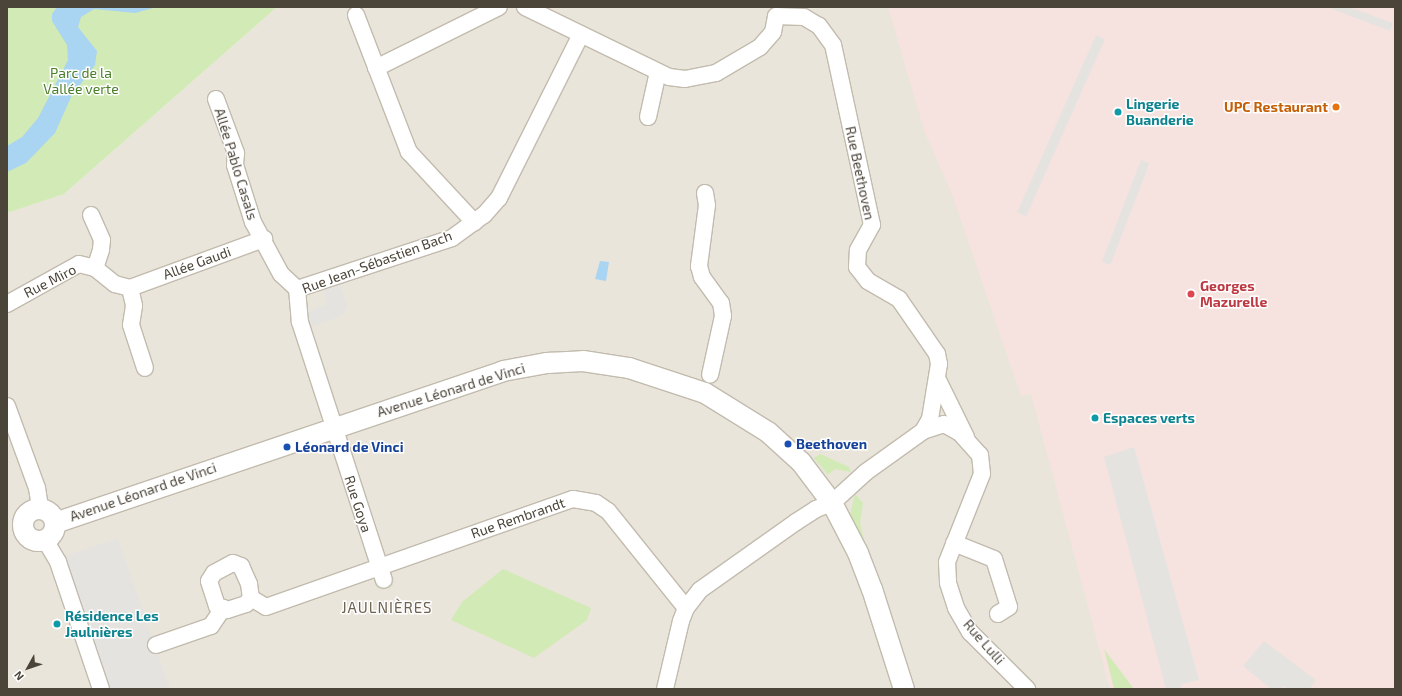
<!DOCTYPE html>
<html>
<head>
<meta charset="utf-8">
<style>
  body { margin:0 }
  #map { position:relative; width:1402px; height:696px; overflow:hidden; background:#f6f3ec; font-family:"Exo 2",sans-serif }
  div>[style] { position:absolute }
  .residential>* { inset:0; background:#eae5da }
  .medical>* { inset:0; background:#f6e3e0 }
  .green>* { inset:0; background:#d2eab5 }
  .parking>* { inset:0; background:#e5e3e0; transform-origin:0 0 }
  .water>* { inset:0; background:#a9d4f2 }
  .roads { filter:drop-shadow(1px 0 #c2bbae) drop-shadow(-1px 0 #c2bbae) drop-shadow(0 1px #c2bbae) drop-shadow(0 -1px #c2bbae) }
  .minor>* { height:16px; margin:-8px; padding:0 8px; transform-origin:8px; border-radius:8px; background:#fff }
  .tertiary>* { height:20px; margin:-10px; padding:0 10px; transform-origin:10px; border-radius:10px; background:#fff }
  .tertiary>.ring { margin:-10px; padding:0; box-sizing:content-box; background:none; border:20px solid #fff; border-radius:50% }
  .dots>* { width:11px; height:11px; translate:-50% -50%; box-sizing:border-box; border:2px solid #fff; border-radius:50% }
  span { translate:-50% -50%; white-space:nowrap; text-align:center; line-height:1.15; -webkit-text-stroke:3px #fff; paint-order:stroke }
  .park-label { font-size:14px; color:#4a7f2a }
  .culture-label { font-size:14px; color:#0d838f; font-weight:700 }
  .left { translate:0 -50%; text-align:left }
  .food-label { font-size:14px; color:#c56008; font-weight:700 }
  .right { translate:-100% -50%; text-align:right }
  .street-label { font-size:14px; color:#4b4439 }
  .health-label { font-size:14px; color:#be3a42; font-weight:700 }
  .transit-label { font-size:14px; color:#164399; font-weight:700 }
  .neighbourhood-label { font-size:15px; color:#6e6250; letter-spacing:1px }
  .frame { position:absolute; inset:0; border:8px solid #4b4439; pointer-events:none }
  .north { position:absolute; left:8px; top:648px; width:40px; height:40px; -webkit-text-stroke:3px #fff; paint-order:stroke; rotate:230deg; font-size:11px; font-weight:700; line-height:16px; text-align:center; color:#4b4439 }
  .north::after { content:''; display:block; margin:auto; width:14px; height:18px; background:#4b4439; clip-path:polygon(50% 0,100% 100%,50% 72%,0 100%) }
</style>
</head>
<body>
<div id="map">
  <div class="residential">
    <div style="clip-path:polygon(277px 7px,1395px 7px,1395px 689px,7px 689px,7px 213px,64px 194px)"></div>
  </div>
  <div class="medical">
    <div style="clip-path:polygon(888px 7px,1395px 7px,1395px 689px,1110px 689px,1031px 394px,1021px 396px,952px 194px,925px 133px)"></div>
  </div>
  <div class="green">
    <div style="clip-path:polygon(7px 7px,277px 7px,64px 194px,7px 213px)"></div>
    <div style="clip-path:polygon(820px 454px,849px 467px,851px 472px,835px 469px,828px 475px,814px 458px)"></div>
    <div style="clip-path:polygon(855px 494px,863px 503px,860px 523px,865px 544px,850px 515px)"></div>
    <div style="clip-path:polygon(503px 569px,591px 608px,587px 620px,534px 658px,451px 620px,462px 602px)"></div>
    <div style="clip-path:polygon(1104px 649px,1134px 689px,1114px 689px)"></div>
  </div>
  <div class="parking">
    <div style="clip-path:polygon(1333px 7px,1349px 7px,1393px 23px,1390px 31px,1332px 9px)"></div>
    <div style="left:1096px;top:35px;width:10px;height:194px;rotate:24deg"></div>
    <div style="left:1141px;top:160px;width:9px;height:109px;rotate:21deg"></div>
    <div style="clip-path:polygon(339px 281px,348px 308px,339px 317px,302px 330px,299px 316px,327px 304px,322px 288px)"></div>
    <div style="clip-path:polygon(1134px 447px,1199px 680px,1182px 684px,1181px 689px,1166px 689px,1104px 457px)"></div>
    <div style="left:118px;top:538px;width:159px;height:56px;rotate:71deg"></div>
    <div style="clip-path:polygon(1264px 641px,1316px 680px,1310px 689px,1287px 689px,1283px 686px,1281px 689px,1271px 689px,1243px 666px)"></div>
  </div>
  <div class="water">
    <div style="clip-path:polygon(57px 7px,157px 7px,135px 13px,94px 9px,81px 17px,78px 27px,97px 51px,95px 65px,71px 97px,55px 133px,26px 163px,7px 172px,7px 146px,22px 137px,38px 118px,68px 60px,67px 45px,52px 21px,52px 14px)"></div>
    <div style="clip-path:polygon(600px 261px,609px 262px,606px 281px,595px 279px)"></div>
  </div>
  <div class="roads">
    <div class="minor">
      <div style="left:525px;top:7px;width:160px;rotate:25.9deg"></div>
      <div style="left:669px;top:77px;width:16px;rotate:7deg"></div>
      <div style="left:685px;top:79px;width:32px;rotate:-11deg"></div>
      <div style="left:716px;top:73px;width:51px;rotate:-30.6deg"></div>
      <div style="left:760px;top:47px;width:20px;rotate:-49deg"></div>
      <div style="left:773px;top:32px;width:16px;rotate:-79deg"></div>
      <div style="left:356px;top:15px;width:147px;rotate:68.9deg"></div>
      <div style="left:409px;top:152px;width:96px;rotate:47.1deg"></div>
      <div style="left:376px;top:68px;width:137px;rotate:-26.4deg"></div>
      <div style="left:216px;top:99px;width:58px;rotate:69.7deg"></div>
      <div style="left:236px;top:153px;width:12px;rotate:95deg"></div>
      <div style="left:235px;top:165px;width:60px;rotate:72.5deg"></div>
      <div style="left:253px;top:222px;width:59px;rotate:61.7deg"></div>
      <div style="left:281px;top:274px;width:22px;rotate:43deg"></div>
      <div style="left:648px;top:117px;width:46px;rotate:-77.5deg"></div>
      <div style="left:705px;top:193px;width:12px;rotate:81deg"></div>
      <div style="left:707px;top:205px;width:62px;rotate:97.5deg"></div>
      <div style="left:699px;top:266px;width:11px;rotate:75deg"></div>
      <div style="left:702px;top:277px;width:32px;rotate:54deg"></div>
      <div style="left:721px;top:303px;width:13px;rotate:81deg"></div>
      <div style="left:723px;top:316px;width:60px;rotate:102.4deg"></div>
      <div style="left:91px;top:215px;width:27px;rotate:66deg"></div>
      <div style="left:102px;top:240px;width:10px;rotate:96deg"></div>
      <div style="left:101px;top:250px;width:19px;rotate:108deg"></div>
      <div style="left:95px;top:268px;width:26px;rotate:39deg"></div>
      <div style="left:115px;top:284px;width:16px;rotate:15deg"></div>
      <div style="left:130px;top:288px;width:18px;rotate:77deg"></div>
      <div style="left:134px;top:306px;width:19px;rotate:99deg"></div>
      <div style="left:131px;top:325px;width:45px;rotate:72deg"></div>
      <div style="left:130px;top:288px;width:143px;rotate:-20.1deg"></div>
      <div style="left:297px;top:289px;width:163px;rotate:-18.2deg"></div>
      <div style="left:452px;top:238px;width:39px;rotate:-36deg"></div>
      <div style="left:484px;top:215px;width:23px;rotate:-49deg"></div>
      <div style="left:499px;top:198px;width:183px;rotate:-63.4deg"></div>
      <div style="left:297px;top:289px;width:33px;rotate:85deg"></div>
      <div style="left:300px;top:322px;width:271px;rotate:72deg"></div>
      <div style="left:7px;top:304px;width:82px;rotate:-29.1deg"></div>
      <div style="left:79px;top:264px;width:16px;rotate:14deg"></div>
      <div style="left:937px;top:378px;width:66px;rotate:63.8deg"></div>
      <div style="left:7px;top:406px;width:87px;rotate:69.9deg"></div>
      <div style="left:37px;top:488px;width:20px;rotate:81deg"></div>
      <div style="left:923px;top:431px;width:22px;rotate:-18deg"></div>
      <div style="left:944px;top:424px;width:18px;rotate:29deg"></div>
      <div style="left:960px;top:433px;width:30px;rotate:48deg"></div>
      <div style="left:980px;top:455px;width:19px;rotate:84deg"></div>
      <div style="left:982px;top:474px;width:95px;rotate:111.7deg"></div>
      <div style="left:947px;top:562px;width:21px;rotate:87deg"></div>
      <div style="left:948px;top:583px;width:26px;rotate:72deg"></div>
      <div style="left:956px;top:608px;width:28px;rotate:60deg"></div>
      <div style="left:970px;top:632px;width:81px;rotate:45deg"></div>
      <div style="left:45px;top:540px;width:26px;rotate:59deg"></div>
      <div style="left:58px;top:562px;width:134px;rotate:71.3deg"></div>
      <div style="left:954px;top:543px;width:43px;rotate:21.8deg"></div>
      <div style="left:994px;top:559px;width:50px;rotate:72.6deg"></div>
      <div style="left:1009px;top:607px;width:13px;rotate:148deg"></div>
      <div style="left:233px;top:563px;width:9px;rotate:21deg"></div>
      <div style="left:241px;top:566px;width:20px;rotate:66deg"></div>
      <div style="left:249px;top:584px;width:14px;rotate:82deg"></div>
      <div style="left:251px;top:598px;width:8px;rotate:130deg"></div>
      <div style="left:246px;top:604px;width:20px;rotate:162deg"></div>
      <div style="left:227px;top:610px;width:11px;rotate:-158deg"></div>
      <div style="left:217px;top:606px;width:26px;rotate:-108deg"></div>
      <div style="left:209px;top:581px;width:9px;rotate:-58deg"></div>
      <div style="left:214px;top:573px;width:21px;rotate:-28deg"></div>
      <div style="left:251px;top:598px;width:17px;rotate:31deg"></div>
      <div style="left:266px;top:607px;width:325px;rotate:-19.4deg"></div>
      <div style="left:573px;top:499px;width:23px;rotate:10deg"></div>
      <div style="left:596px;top:503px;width:14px;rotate:34deg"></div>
      <div style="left:608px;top:511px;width:124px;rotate:51.2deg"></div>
      <div style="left:156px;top:645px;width:58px;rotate:-19.1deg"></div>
      <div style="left:211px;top:626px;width:22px;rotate:-56deg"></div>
      <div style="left:665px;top:689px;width:70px;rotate:-76.8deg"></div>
      <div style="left:681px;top:621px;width:14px;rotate:-69deg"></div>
      <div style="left:686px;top:608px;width:23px;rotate:-52deg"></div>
      <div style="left:700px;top:590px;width:118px;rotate:-35.3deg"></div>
      <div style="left:796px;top:522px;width:24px;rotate:-33deg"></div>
      <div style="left:816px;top:509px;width:17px;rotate:-21deg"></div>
      <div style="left:832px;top:503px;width:46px;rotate:-42.4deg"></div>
      <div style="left:866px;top:472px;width:70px;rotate:-35.7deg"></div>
      <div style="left:923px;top:431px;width:14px;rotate:-60deg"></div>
      <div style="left:930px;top:419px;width:56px;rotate:-80.7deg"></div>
      <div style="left:939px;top:364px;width:10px;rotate:-101deg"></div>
      <div style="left:937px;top:354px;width:67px;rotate:-124.6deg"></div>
      <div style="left:899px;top:299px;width:36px;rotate:-150deg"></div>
      <div style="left:868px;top:281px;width:18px;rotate:-128deg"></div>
      <div style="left:857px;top:267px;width:17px;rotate:-87deg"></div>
      <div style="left:858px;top:250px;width:29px;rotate:-61deg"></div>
      <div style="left:872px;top:225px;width:184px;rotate:-102.2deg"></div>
      <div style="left:833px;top:45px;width:24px;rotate:-126deg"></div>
      <div style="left:819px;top:26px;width:17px;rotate:-149deg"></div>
      <div style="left:804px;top:17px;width:28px;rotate:-178deg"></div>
    </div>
    <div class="tertiary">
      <div class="ring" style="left:23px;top:509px;width:12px;height:12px"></div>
      <div style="left:55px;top:523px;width:473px;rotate:-18.7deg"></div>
      <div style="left:503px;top:371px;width:45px;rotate:-10.3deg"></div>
      <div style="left:547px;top:363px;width:36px;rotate:-3deg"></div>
      <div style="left:583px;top:361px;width:47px;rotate:8.7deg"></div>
      <div style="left:629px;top:368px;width:80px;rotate:18.2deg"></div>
      <div style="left:705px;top:393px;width:74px;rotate:31.8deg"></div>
      <div style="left:768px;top:432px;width:45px;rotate:42.3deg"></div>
      <div style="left:801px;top:462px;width:51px;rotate:52.9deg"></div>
      <div style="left:832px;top:503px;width:56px;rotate:62.5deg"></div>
      <div style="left:858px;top:553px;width:39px;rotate:69deg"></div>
      <div style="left:872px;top:589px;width:105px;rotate:72.3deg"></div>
    </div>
  </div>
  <div class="dots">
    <div style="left:1336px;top:107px;background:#e8710a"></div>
    <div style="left:1118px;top:112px;background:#0f9aa8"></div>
    <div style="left:1191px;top:294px;background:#e0444e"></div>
    <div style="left:1095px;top:418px;background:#0f9aa8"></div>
    <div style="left:788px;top:444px;background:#1a4fb4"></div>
    <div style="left:287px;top:447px;background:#1a4fb4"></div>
    <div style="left:57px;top:624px;background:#0f9aa8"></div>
  </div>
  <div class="park-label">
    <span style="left:81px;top:81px">Parc de la<br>Vallée verte</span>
  </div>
  <div class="culture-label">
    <span class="left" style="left:1126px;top:112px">Lingerie<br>Buanderie</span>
    <span class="left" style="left:1103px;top:418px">Espaces verts</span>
    <span class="left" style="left:65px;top:624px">Résidence Les<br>Jaulnières</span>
  </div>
  <div class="food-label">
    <span class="right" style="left:1328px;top:107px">UPC Restaurant</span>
  </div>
  <div class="street-label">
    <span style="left:236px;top:164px;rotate:73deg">Allée Pablo Casals</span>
    <span style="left:860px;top:173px;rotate:78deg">Rue Beethoven</span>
    <span style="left:377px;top:262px;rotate:-20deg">Rue Jean-Sébastien Bach</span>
    <span style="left:197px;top:263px;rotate:-20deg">Allée Gaudi</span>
    <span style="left:50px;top:281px;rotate:-27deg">Rue Miro</span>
    <span style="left:451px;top:390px;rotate:-17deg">Avenue Léonard de Vinci</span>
    <span style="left:143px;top:492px;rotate:-19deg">Avenue Léonard de Vinci</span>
    <span style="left:358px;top:504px;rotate:72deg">Rue Goya</span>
    <span style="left:518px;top:518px;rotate:-19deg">Rue Rembrandt</span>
    <span style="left:984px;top:642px;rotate:49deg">Rue Lulli</span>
  </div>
  <div class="health-label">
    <span class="left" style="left:1200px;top:294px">Georges<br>Mazurelle</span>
  </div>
  <div class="transit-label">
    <span class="left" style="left:796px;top:444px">Beethoven</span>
    <span class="left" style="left:295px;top:447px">Léonard de Vinci</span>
  </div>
  <div class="neighbourhood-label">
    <span style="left:387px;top:608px">JAULNIÈRES</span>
  </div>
  <div class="frame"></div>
  <div class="north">N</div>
</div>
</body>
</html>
